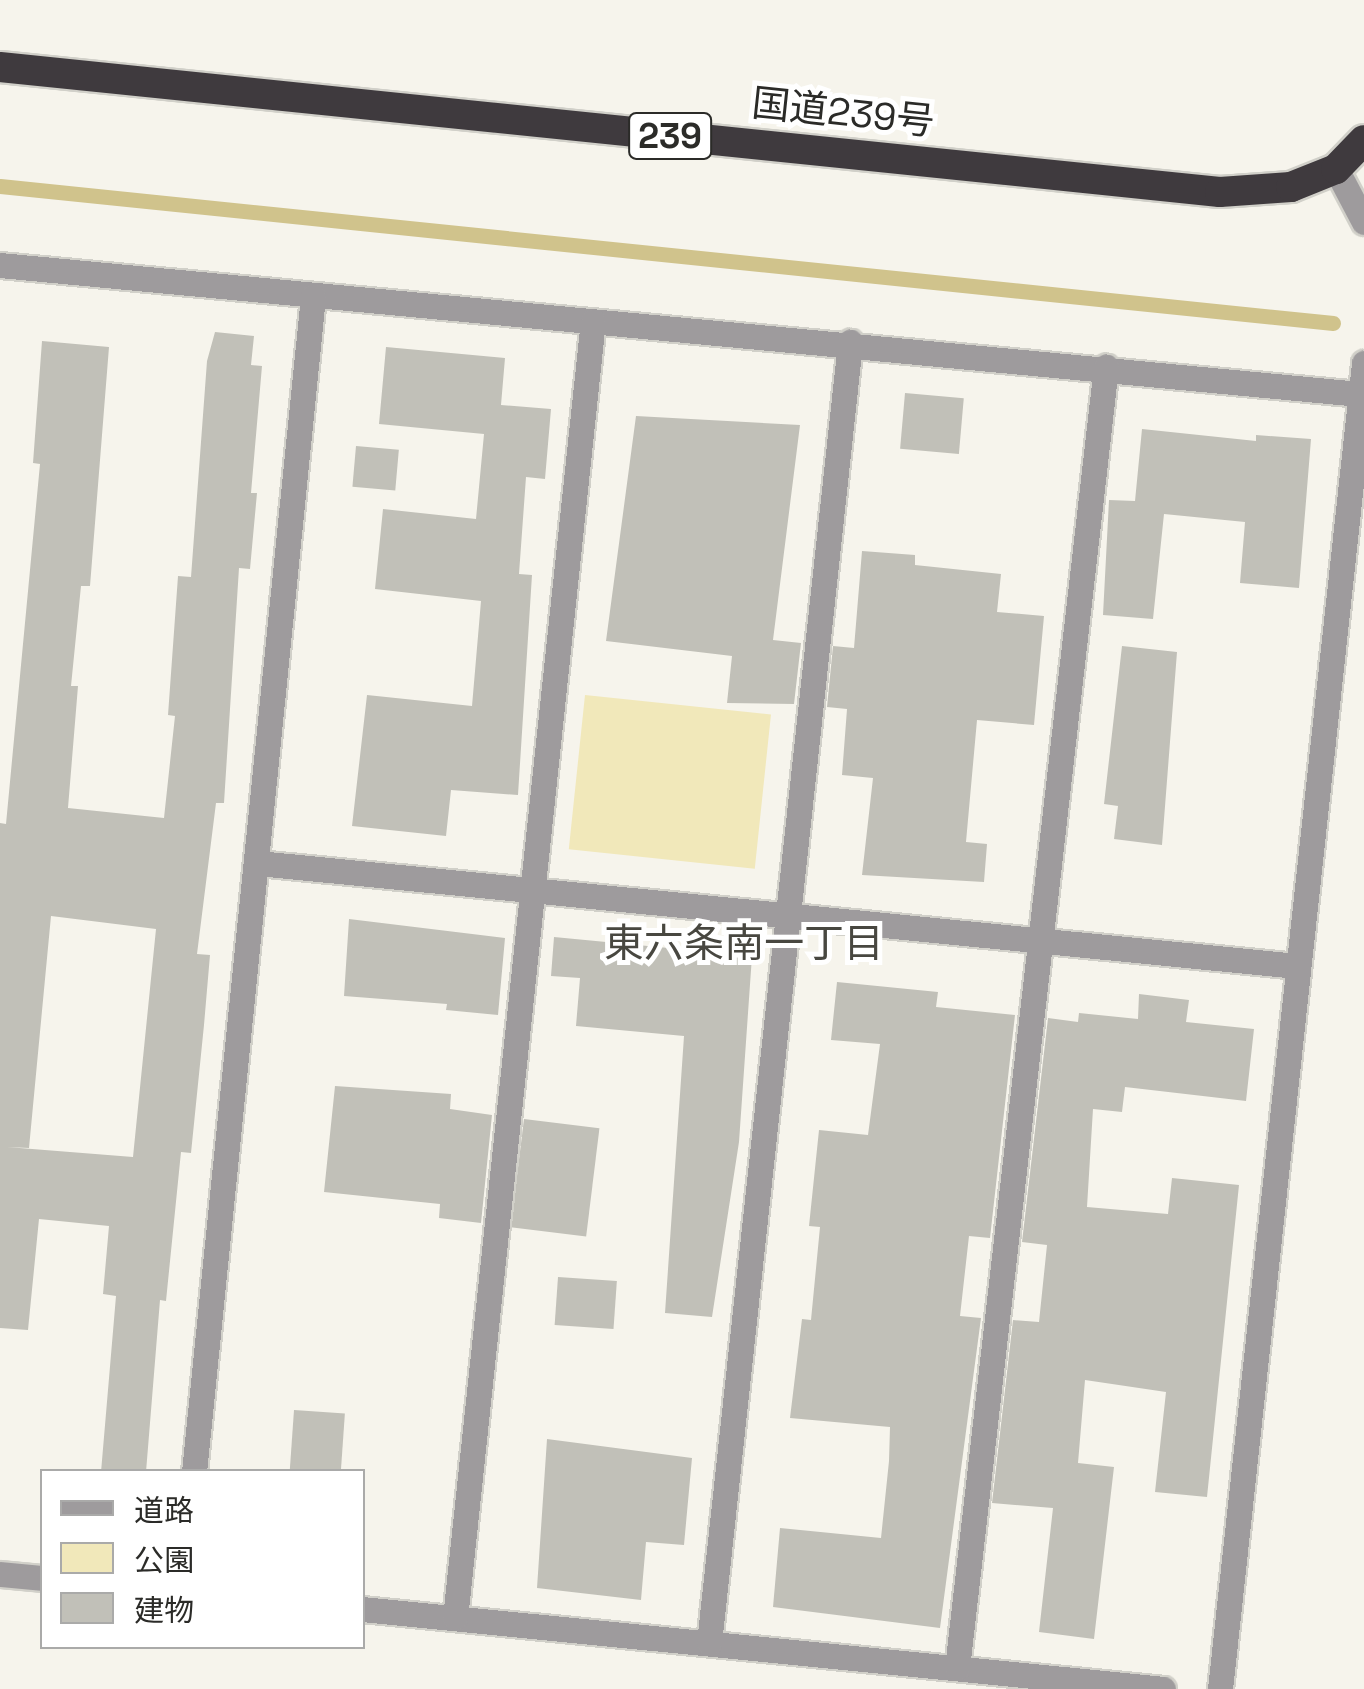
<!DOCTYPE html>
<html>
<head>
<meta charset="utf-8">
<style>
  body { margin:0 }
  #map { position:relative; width:1364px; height:1689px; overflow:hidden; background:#f6f4ec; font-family:"Space Grotesk","Noto Sans JP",sans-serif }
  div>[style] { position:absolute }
  .green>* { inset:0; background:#f1e8ba; transform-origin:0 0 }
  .stream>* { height:15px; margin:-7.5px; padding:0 7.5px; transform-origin:7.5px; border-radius:7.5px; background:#d0c38c }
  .building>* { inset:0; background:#c1c0b8; transform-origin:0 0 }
  .roads { filter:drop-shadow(2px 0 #d1d0c9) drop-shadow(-2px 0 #d1d0c9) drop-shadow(0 2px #d1d0c9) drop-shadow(0 -2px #d1d0c9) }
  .minor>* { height:25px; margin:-12.5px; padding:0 12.5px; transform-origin:12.5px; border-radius:12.5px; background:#9e9b9d }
  .highway>* { height:30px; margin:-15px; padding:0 15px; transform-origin:15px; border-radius:15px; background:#3f3a3e }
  span { translate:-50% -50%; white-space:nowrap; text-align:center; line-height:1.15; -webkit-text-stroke:10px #fff; paint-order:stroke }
  .shield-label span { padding:2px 8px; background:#fff; border:2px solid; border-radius:8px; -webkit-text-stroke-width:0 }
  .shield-label { font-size:35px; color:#2b2b28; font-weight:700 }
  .street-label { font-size:38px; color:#2b2b28 }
  .neighbourhood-label { font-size:40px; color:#484740 }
  .legend { position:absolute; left:40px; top:1469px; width:325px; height:180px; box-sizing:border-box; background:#fff; border:2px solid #aaaaa9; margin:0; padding:12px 18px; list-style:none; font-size:30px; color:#2b2b28 }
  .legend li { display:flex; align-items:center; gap:20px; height:50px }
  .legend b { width:50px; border:2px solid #aaaaa9 }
</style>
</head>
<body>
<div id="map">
  <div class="green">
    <div style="left:585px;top:695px;width:187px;height:155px;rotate:6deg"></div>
  </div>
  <div class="stream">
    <div style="left:0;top:186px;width:1340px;rotate:5.87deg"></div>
  </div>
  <div class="building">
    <div style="clip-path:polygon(evenodd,215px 332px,254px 336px,251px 365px,262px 366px,251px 493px,257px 493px,250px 569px,239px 568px,224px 803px,216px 803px,197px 954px,210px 955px,204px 1025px,191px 1153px,181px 1152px,166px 1301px,160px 1300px,146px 1472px,101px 1472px,116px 1296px,103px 1294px,109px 1226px,39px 1219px,28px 1330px,0 1328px,0 823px,6px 824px,40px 464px,33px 463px,42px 341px,109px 347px,90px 586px,81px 586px,71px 686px,78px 686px,68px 808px,164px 818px,175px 716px,168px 715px,178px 576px,191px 577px,207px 361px,215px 332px,51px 916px,156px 929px,133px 1157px,7px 1147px,29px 1148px,51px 916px)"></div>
    <div style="clip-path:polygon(386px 347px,505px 358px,501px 405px,551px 409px,545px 479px,526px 477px,519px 574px,532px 575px,518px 795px,451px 790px,446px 836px,352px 826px,367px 695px,472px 706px,481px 601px,375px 589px,383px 509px,476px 519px,484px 434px,379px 424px)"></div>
    <div style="left:905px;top:393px;width:59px;height:56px;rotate:5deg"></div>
    <div style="clip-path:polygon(636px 416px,800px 425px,773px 640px,801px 643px,794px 704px,727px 703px,732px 656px,606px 641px)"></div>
    <div style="clip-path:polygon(1142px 429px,1256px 441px,1256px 435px,1311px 439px,1299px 588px,1240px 583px,1245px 522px,1164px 514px,1153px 619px,1103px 615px,1109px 500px,1135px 501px)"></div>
    <div style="left:356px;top:446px;width:43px;height:41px;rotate:5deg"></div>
    <div style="clip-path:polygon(862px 551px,915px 555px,915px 565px,1001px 574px,997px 612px,1044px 616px,1034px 725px,977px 720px,966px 842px,987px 844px,984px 882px,862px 875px,873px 778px,842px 775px,847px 709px,827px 707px,833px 646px,854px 648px)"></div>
    <div style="clip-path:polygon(1122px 646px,1177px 652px,1162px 845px,1114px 839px,1118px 806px,1104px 804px)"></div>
    <div style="clip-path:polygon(349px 919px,505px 938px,498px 1015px,446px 1010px,447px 1004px,344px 996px)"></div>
    <div style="clip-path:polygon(554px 937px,752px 956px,739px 1142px,712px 1317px,665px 1313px,684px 1036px,576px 1026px,580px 978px,551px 976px)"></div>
    <div style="clip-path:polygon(837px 982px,938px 992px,936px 1007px,1015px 1015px,990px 1238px,969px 1236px,960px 1316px,981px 1318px,940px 1628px,773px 1607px,780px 1528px,881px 1538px,889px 1461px,890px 1427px,790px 1418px,802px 1319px,811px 1320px,820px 1227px,809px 1226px,819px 1130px,868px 1135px,880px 1044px,831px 1040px)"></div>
    <div style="clip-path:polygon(1139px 994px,1189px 1000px,1186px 1022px,1254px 1029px,1246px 1101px,1125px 1087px,1122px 1112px,1093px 1109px,1087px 1207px,1168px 1214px,1172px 1178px,1239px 1185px,1207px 1497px,1155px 1492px,1166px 1392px,1085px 1380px,1078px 1463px,1114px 1467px,1094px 1639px,1039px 1632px,1053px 1508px,992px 1503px,1013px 1320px,1039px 1322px,1047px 1245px,1022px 1242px,1048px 1018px,1078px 1022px,1079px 1013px,1138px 1019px)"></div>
    <div style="clip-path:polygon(335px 1086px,451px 1094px,450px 1109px,492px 1115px,481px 1223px,439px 1218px,440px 1204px,324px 1192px)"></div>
    <div style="left:524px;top:1119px;width:76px;height:109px;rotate:7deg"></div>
    <div style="left:558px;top:1277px;width:59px;height:48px;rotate:4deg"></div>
    <div style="left:294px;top:1410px;width:51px;height:62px;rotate:4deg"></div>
    <div style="clip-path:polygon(547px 1439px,692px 1458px,684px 1545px,646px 1542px,641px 1600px,537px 1588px)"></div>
  </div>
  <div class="roads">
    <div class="minor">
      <div style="left:1336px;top:169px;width:60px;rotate:62.2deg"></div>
      <div style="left:0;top:265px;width:1366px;rotate:5.42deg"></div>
      <div style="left:258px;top:863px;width:1045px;rotate:5.66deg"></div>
      <div style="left:194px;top:1472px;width:1182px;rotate:-84.22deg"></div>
      <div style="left:0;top:1574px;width:42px;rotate:5.4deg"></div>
      <div style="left:362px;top:1609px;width:805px;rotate:5.7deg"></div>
      <div style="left:455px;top:1618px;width:1304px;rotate:-83.93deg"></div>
      <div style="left:709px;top:1643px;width:1309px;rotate:-83.81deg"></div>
      <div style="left:957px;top:1668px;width:1310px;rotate:-83.47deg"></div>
      <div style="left:1220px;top:1689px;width:1334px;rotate:-83.8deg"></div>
    </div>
    <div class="highway">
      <div style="left:0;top:67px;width:1226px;rotate:5.85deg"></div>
      <div style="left:1220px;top:192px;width:71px;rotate:-4deg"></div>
      <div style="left:1291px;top:187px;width:48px;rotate:-21.8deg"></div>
      <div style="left:1336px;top:169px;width:40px;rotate:-46deg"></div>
    </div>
  </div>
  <div class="shield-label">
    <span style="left:670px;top:136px">239</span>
  </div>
  <div class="street-label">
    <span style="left:843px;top:113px;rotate:6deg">国道239号</span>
  </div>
  <div class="neighbourhood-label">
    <span style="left:744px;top:944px">東六条南一丁目</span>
  </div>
  <ul class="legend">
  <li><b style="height:12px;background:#9e9b9d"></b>道路</li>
  <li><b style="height:28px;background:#f1e8ba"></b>公園</li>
  <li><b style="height:28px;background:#c1c0b8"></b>建物</li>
  </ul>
</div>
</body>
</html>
